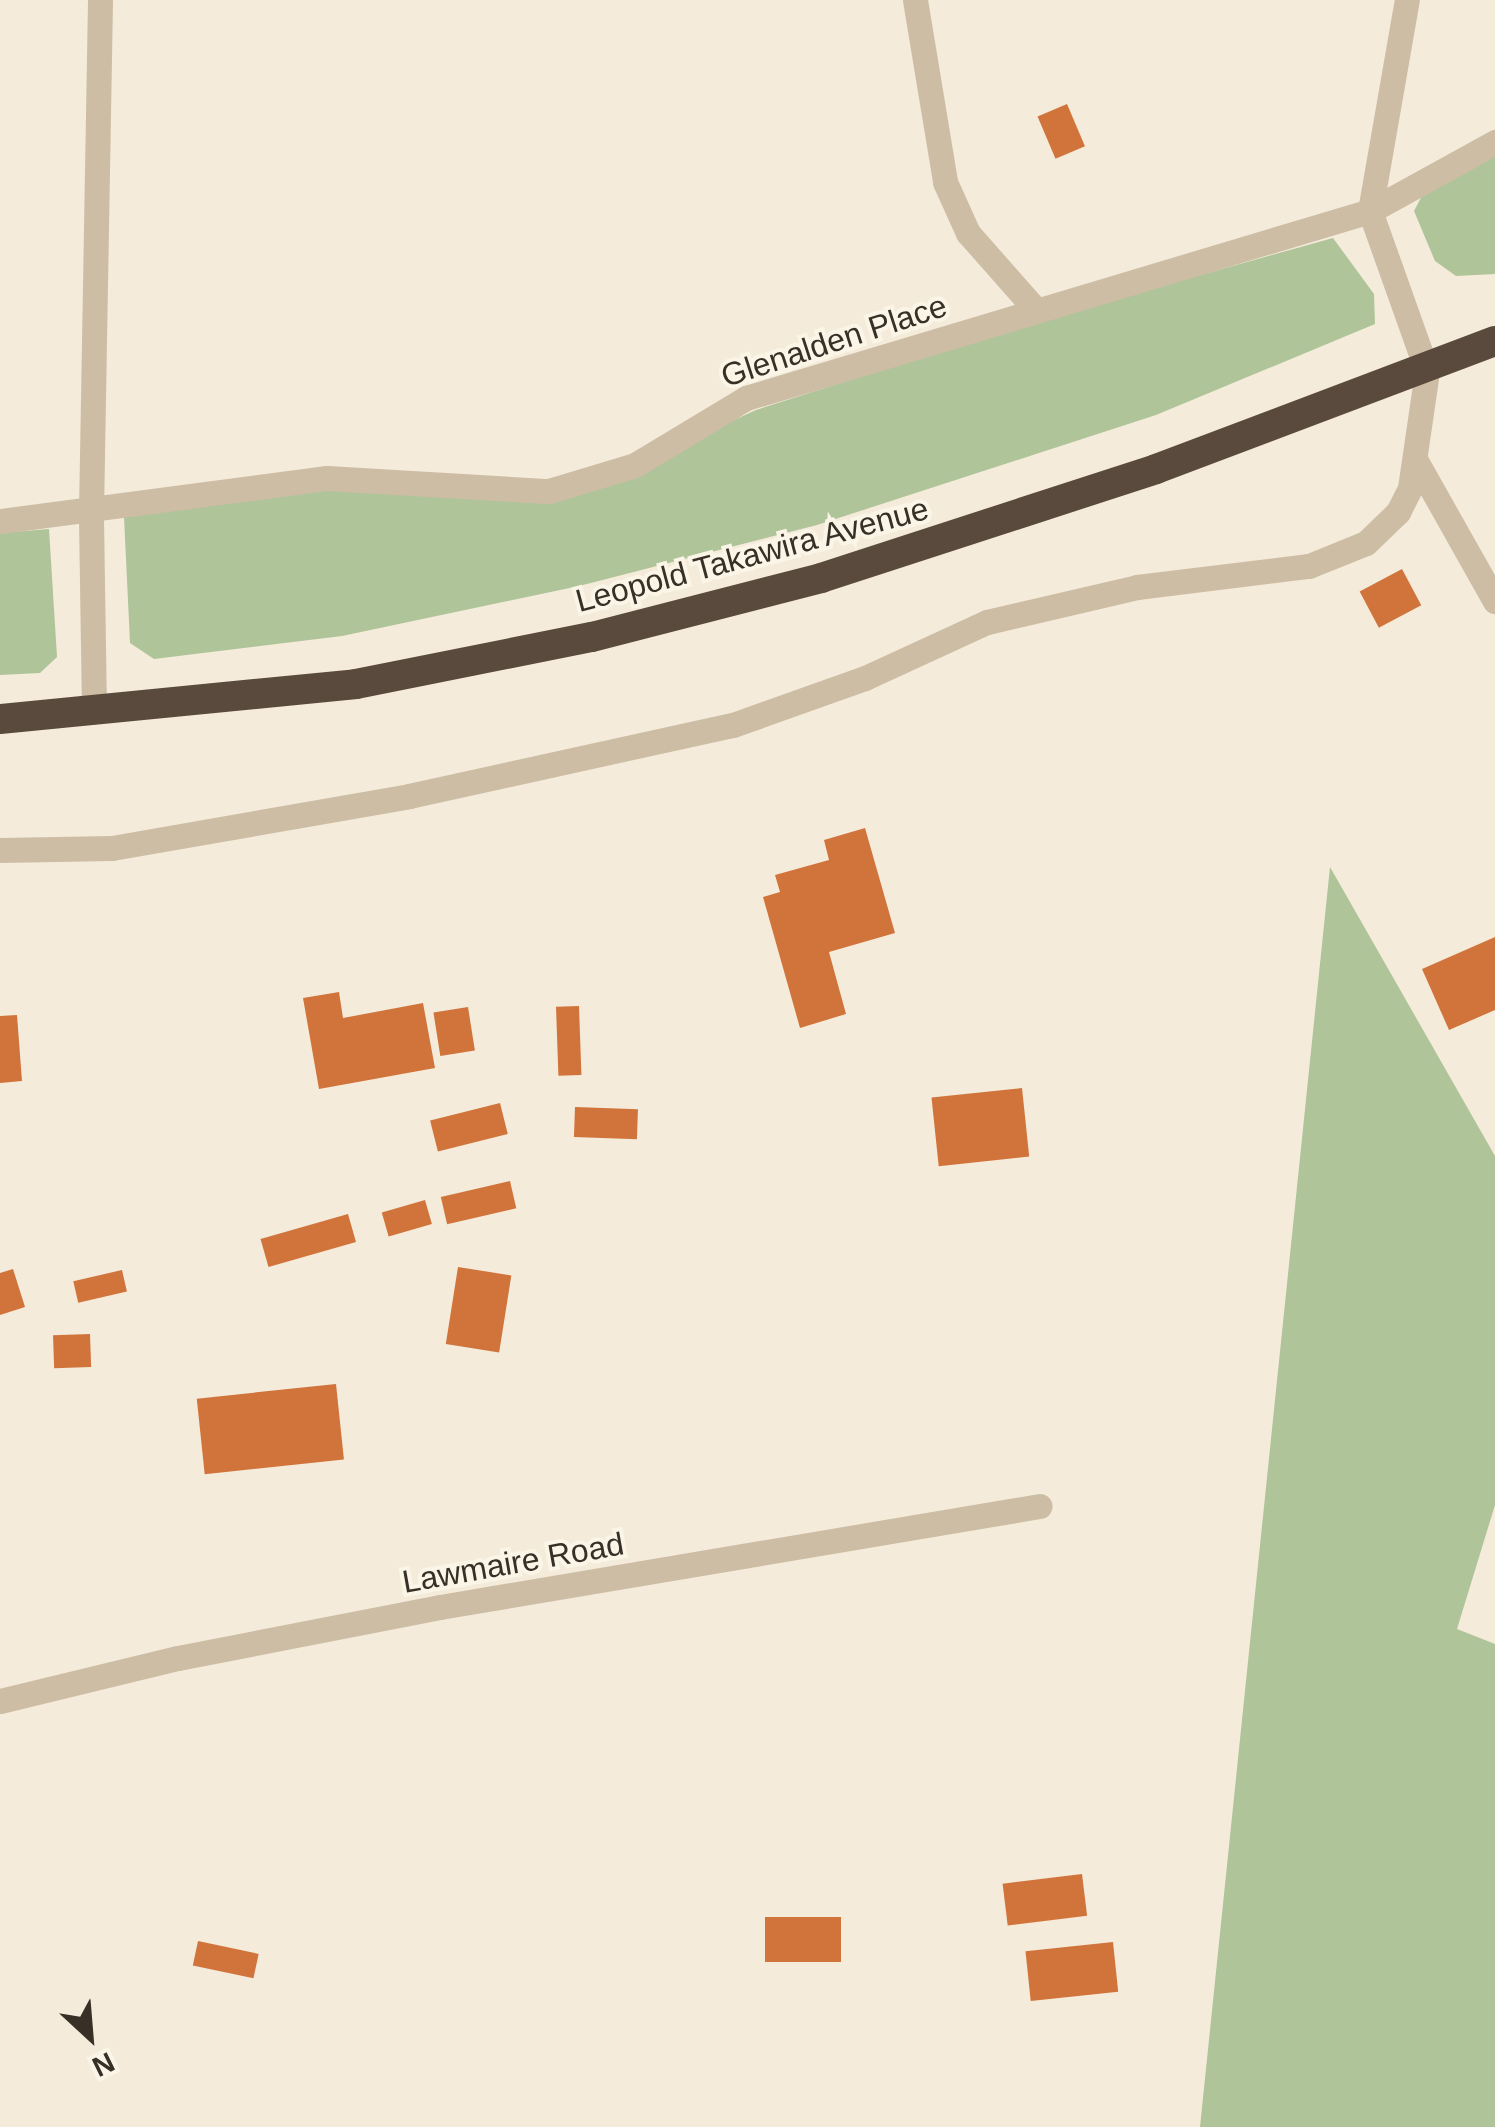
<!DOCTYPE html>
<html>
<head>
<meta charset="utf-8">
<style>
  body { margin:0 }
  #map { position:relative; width:1495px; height:2127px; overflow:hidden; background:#f4ebda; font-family:Arial,sans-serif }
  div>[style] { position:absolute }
  .green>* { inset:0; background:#b0c499 }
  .building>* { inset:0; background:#d1743c; transform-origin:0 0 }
  .street>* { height:25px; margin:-12.5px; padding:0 12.5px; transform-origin:12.5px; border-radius:12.5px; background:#cdbda5 }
  .highway>* { height:30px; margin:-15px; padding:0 15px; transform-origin:15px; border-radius:15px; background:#5a4a3d }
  span { translate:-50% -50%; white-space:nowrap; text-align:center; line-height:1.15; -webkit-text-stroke:8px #fbf5e7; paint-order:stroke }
  .street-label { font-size:32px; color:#382f27 }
  .north { position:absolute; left:40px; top:1987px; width:100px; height:100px; -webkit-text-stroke:8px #fbf5e7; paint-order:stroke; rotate:154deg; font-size:28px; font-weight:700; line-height:40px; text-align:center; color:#382f27 }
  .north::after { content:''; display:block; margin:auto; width:35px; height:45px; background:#382f27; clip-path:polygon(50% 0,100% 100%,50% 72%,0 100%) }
</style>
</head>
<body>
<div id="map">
  <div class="green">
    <div style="clip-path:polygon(1495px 154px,1495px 274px,1456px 276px,1435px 261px,1414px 211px,1424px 192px)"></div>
    <div style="clip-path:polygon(1333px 238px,1374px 294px,1375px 324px,1156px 415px,817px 525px,579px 586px,342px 636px,154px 659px,130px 643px,124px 517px,336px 488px,479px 497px,680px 445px,756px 410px,1038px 320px)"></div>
    <div style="clip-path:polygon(49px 529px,57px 657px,40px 673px,0 675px,0 533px)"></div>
    <div style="clip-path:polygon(1330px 867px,1495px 1156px,1495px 1505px,1457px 1629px,1495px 1644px,1495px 2127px,1200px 2127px)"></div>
  </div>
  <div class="building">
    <div style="left:1067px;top:104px;width:46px;height:32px;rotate:67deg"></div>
    <div style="left:1402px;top:569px;width:41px;height:48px;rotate:62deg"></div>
    <div style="clip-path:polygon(865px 828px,895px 933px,829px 952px,846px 1014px,800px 1028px,763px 897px,780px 892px,775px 875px,829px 860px,824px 840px)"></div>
    <div style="clip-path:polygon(1495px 937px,1495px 1010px,1449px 1030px,1422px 969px)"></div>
    <div style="clip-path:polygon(339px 992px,343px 1018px,423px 1003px,435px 1068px,319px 1089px,303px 998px)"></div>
    <div style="left:579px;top:1006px;width:69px;height:23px;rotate:88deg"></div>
    <div style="left:468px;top:1007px;width:44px;height:35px;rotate:81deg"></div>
    <div style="clip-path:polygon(17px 1015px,22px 1081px,0 1083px,0 1016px)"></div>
    <div style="left:1022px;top:1088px;width:69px;height:91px;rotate:84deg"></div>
    <div style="left:500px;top:1103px;width:32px;height:72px;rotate:76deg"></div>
    <div style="left:575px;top:1107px;width:63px;height:30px;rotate:2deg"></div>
    <div style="left:510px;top:1181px;width:28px;height:71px;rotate:77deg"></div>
    <div style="left:425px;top:1200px;width:25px;height:45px;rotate:74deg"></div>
    <div style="left:348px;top:1214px;width:29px;height:91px;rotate:74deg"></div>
    <div style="left:458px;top:1267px;width:54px;height:78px;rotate:9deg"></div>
    <div style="clip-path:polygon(13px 1269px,25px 1307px,0 1315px,0 1273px)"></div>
    <div style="left:122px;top:1270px;width:22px;height:50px;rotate:77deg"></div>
    <div style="left:90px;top:1334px;width:33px;height:37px;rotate:88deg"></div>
    <div style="left:336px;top:1384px;width:76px;height:140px;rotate:84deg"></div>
    <div style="left:1082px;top:1874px;width:42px;height:80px;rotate:83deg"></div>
    <div style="left:841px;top:1917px;width:45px;height:76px;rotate:90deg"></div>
    <div style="left:198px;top:1941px;width:62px;height:25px;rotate:12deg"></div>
    <div style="left:1113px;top:1942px;width:50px;height:88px;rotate:84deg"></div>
  </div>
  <div class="street">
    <div style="left:915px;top:0;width:184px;rotate:80.6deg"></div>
    <div style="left:945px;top:182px;width:56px;rotate:65.7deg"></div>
    <div style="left:968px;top:233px;width:103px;rotate:48.6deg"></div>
    <div style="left:1416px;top:461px;width:161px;rotate:60.6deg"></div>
    <div style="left:0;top:521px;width:330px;rotate:-7.5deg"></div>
    <div style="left:327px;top:478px;width:222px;rotate:3.4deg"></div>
    <div style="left:549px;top:491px;width:90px;rotate:-16.8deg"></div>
    <div style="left:635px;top:465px;width:130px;rotate:-31.1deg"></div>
    <div style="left:746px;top:398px;width:651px;rotate:-16.68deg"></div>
    <div style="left:1370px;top:211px;width:143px;rotate:-28.9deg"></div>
    <div style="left:94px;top:710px;width:198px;rotate:-90.9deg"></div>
    <div style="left:91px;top:512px;width:512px;rotate:-88.99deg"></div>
    <div style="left:0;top:850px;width:112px;rotate:-1deg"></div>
    <div style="left:112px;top:848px;width:302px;rotate:-9.9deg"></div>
    <div style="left:409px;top:796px;width:332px;rotate:-12.4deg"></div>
    <div style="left:733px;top:725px;width:140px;rotate:-19.6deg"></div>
    <div style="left:865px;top:678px;width:134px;rotate:-24.7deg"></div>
    <div style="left:987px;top:622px;width:154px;rotate:-13.1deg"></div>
    <div style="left:1137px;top:587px;width:173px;rotate:-7deg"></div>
    <div style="left:1309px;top:566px;width:61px;rotate:-22deg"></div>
    <div style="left:1366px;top:543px;width:45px;rotate:-44.1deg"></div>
    <div style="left:1398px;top:512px;width:27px;rotate:-63deg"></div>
    <div style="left:1410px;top:488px;width:118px;rotate:-81.7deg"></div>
    <div style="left:1427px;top:371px;width:170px;rotate:-109.6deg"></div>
    <div style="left:1370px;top:211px;width:214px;rotate:-80.1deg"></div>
    <div style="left:0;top:1701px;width:183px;rotate:-13.6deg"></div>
    <div style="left:178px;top:1658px;width:267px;rotate:-11deg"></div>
    <div style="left:440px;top:1607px;width:608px;rotate:-9.56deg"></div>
  </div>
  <div class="highway">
    <div style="left:0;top:719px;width:358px;rotate:-5.6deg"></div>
    <div style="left:356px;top:684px;width:241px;rotate:-11.3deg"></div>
    <div style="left:592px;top:637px;width:236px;rotate:-14.4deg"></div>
    <div style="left:821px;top:578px;width:352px;rotate:-18deg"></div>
    <div style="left:1156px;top:469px;width:362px;rotate:-20.7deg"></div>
  </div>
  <div class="street-label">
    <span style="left:834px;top:341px;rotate:-18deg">Glenalden Place</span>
    <span style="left:752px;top:555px;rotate:-15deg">Leopold Takawira Avenue</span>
    <span style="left:513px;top:1563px;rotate:-10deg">Lawmaire Road</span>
  </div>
  <div class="north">N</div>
</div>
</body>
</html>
